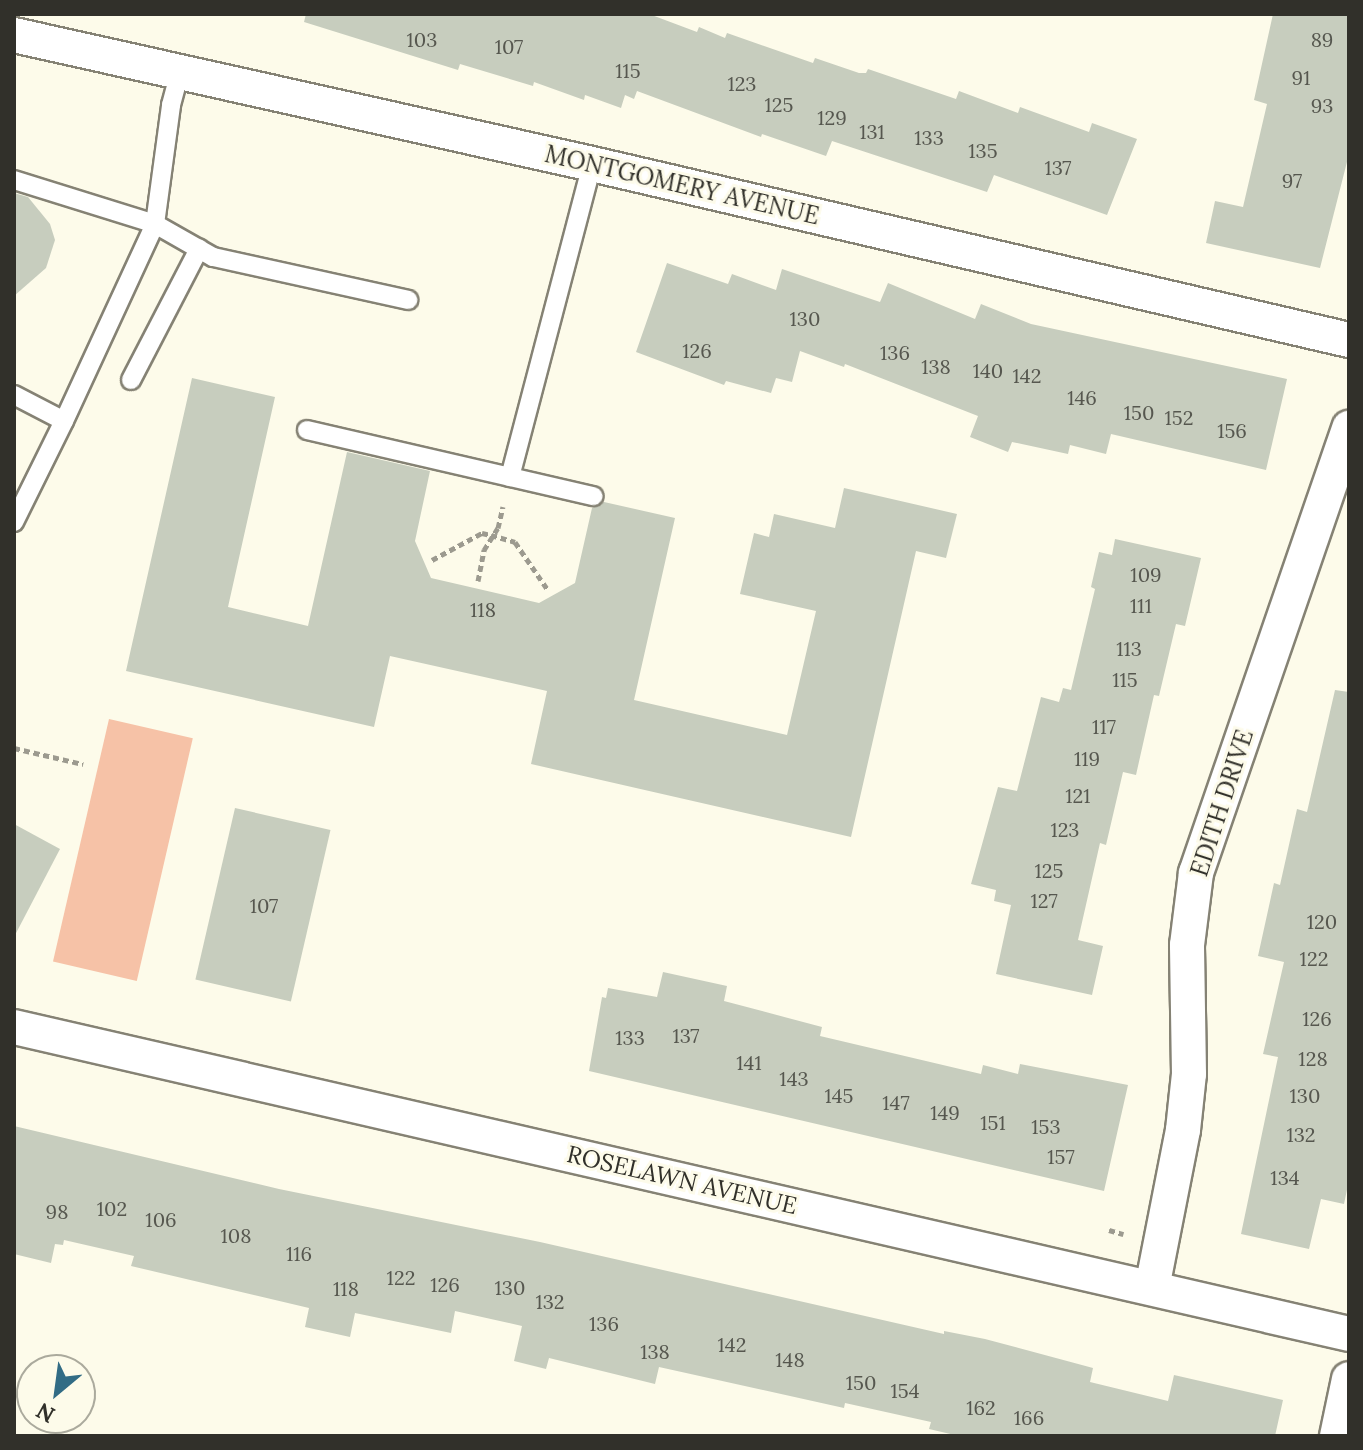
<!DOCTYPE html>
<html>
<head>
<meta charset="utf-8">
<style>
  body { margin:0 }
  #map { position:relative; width:1363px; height:1450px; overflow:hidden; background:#fdfbea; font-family:Lora,serif }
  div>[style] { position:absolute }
  .green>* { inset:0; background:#f6c2a7; transform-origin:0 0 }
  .building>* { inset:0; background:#c7cdbe; transform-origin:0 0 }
  .path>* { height:5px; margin-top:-2.5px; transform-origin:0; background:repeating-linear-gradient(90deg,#9c9a8f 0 6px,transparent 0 10px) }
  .roads { filter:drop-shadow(2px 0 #858274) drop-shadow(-2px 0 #858274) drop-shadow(0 2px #858274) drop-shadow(0 -2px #858274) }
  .service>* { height:18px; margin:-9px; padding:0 9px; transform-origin:9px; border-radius:9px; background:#fff }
  .minor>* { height:34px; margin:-17px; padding:0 17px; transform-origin:17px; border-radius:17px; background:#fff }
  span { translate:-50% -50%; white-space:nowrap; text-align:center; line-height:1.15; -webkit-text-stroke:6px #fdfbea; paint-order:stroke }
  .number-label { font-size:20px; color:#56574f }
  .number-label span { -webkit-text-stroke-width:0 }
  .street-label { font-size:24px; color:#31302a }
  .frame { position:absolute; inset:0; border:16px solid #31302a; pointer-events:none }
  .north { position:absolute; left:16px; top:1354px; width:80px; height:80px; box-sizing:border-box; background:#fdfbea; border:2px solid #abaa9d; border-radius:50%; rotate:209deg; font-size:22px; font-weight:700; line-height:32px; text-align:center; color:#31302a }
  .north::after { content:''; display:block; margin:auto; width:28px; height:36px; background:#326c85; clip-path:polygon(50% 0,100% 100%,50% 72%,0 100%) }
</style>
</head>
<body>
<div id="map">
  <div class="green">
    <div style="left:109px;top:719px;width:86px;height:249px;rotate:13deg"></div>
  </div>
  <div class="building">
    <div style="clip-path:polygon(306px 14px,649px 14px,697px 32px,699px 27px,725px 38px,727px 33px,813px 63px,815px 58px,859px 73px,866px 73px,868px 69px,956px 99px,959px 91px,1018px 113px,1020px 107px,1089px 132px,1092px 123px,1137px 139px,1107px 215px,994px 175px,987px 192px,832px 141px,826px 156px,762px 134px,761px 137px,637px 91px,634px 99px,625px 95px,621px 108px,585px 95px,584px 100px,534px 82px,533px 86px,460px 64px,458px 70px,304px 22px)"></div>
    <div style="clip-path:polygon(1273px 14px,1349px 14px,1349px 154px,1320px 268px,1206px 243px,1215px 201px,1243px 207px,1267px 104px,1254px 100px)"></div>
    <div style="clip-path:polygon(14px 193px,28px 197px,50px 224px,55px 240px,46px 268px,14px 296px)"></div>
    <div style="clip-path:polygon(667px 263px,728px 284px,732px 274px,776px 290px,782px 269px,880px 302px,888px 283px,975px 319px,981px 304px,1031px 324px,1287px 379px,1266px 470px,1111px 434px,1106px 454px,1070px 445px,1068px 454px,1012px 442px,1008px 452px,970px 437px,978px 416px,845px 364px,844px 367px,800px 351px,792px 382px,776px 378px,771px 393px,726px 381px,724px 385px,636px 352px)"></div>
    <div style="clip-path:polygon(192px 378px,275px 397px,228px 607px,308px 626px,347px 452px,430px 471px,415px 541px,431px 578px,539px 603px,575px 583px,592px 508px,604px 502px,675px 518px,634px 700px,787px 735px,816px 611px,740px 594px,754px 533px,769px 537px,774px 514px,835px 528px,844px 488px,957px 514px,946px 558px,916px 551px,851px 837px,531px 764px,547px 691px,390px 656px,374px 727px,126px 671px)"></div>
    <div style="clip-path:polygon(1115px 539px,1201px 558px,1185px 626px,1176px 624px,1159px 696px,1154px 695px,1136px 775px,1123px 772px,1106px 845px,1100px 843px,1078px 940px,1103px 946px,1092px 995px,996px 974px,1011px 905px,994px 901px,996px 890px,971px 884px,998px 787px,1017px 791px,1041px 697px,1059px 702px,1063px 688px,1071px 690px,1095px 589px,1091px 587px,1099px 552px,1112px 555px)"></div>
    <div style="clip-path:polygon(1335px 690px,1349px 692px,1349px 1180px,1344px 1204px,1321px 1199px,1309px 1249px,1241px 1234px,1278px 1057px,1263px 1054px,1284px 962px,1258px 956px,1274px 883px,1280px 885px,1297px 809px,1307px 812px)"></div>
    <div style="left:235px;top:808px;width:98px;height:176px;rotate:13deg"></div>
    <div style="clip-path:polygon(14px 824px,60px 849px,14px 937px)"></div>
    <div style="clip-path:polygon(663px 972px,727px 986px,724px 1001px,822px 1027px,820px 1036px,981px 1074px,983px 1065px,1018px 1074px,1020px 1064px,1128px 1085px,1104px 1191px,589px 1071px,602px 997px,606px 998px,608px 988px,657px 997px)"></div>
    <div style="clip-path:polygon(14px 1126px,279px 1189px,540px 1242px,944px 1334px,944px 1331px,985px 1339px,1093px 1368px,1090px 1382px,1168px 1401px,1174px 1375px,1283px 1400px,1275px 1436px,959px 1436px,929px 1429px,931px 1422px,845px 1403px,844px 1408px,659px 1367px,655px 1384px,549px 1358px,546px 1369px,514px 1361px,522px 1326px,455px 1311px,451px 1333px,355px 1313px,350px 1337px,305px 1327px,309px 1308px,131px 1266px,134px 1256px,64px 1240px,63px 1245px,55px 1244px,51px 1263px,14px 1254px)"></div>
  </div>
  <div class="path">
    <div style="left:432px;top:560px;width:57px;rotate:-28.4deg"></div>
    <div style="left:482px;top:533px;width:9px;rotate:13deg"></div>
    <div style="left:491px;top:535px;width:25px;rotate:16deg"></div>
    <div style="left:515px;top:542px;width:58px;rotate:55.5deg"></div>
    <div style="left:478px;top:581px;width:32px;rotate:-79deg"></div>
    <div style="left:484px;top:550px;width:26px;rotate:-58deg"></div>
    <div style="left:498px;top:528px;width:22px;rotate:-77deg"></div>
    <div style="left:14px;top:748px;width:71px;rotate:13.1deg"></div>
    <div style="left:1109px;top:1230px;width:15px;rotate:16deg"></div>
  </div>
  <div class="roads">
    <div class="service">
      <div style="left:14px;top:180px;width:148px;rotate:17.3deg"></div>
      <div style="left:155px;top:224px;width:67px;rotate:29.6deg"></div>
      <div style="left:213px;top:257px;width:200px;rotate:12.4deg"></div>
      <div style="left:131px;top:380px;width:148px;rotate:-62.6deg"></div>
      <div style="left:14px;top:395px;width:56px;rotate:27.5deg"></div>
      <div style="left:64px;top:421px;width:217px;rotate:-65.2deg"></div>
      <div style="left:155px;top:224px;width:120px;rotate:-82.3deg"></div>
      <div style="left:171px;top:105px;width:34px;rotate:-75deg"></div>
      <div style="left:307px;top:430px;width:294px;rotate:13deg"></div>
      <div style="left:510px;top:477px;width:324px;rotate:-75.3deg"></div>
      <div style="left:14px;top:522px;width:113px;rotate:-63.7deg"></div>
    </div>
    <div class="minor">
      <div style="left:14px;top:35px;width:592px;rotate:12.58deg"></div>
      <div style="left:592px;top:164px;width:777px;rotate:13.09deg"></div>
      <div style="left:14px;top:1027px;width:1370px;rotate:12.95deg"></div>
      <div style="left:1152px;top:1288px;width:161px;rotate:-78.9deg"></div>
      <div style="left:1183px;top:1130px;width:56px;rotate:-83.9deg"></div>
      <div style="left:1189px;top:1074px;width:129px;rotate:-90.9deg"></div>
      <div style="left:1187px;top:945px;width:73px;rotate:-82.9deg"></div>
      <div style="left:1196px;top:873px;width:471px;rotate:-71deg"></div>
      <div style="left:1337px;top:1436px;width:58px;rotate:-78.1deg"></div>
    </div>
  </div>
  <div class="number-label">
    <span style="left:422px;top:39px">103</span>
    <span style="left:1322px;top:39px">89</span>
    <span style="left:509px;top:46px">107</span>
    <span style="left:628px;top:70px">115</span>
    <span style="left:1301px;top:77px">91</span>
    <span style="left:742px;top:83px">123</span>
    <span style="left:779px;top:104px">125</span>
    <span style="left:1322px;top:105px">93</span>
    <span style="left:832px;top:117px">129</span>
    <span style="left:872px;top:131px">131</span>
    <span style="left:929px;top:137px">133</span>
    <span style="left:983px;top:150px">135</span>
    <span style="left:1058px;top:167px">137</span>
    <span style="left:1292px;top:180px">97</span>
    <span style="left:805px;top:318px">130</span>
    <span style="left:697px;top:350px">126</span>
    <span style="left:895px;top:352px">136</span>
    <span style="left:936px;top:366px">138</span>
    <span style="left:988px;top:370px">140</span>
    <span style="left:1027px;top:375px">142</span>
    <span style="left:1082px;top:397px">146</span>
    <span style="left:1139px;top:412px">150</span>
    <span style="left:1179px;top:417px">152</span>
    <span style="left:1232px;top:430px">156</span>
    <span style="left:1146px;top:574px">109</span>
    <span style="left:1141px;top:605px">111</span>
    <span style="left:483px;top:609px">118</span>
    <span style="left:1129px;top:648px">113</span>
    <span style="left:1125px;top:679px">115</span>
    <span style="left:1104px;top:726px">117</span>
    <span style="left:1087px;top:758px">119</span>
    <span style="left:1078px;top:795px">121</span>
    <span style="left:1065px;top:829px">123</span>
    <span style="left:1049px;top:870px">125</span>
    <span style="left:1044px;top:900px">127</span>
    <span style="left:264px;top:905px">107</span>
    <span style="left:1322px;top:921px">120</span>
    <span style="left:1314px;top:958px">122</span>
    <span style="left:1317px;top:1018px">126</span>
    <span style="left:686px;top:1035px">137</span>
    <span style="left:630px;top:1037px">133</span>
    <span style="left:1313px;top:1058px">128</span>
    <span style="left:749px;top:1062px">141</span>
    <span style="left:794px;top:1078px">143</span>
    <span style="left:839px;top:1095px">145</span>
    <span style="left:1305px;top:1095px">130</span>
    <span style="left:896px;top:1102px">147</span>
    <span style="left:945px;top:1112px">149</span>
    <span style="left:993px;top:1122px">151</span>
    <span style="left:1046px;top:1126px">153</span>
    <span style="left:1301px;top:1134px">132</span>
    <span style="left:1061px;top:1156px">157</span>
    <span style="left:1285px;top:1177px">134</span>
    <span style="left:112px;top:1208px">102</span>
    <span style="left:57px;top:1211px">98</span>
    <span style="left:161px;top:1219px">106</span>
    <span style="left:236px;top:1235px">108</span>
    <span style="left:299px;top:1253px">116</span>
    <span style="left:401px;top:1277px">122</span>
    <span style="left:445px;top:1284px">126</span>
    <span style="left:510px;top:1287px">130</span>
    <span style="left:346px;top:1288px">118</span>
    <span style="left:550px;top:1301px">132</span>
    <span style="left:604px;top:1323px">136</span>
    <span style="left:732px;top:1344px">142</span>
    <span style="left:655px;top:1351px">138</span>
    <span style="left:790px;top:1359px">148</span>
    <span style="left:861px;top:1382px">150</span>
    <span style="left:905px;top:1390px">154</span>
    <span style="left:981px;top:1407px">162</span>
    <span style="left:1029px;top:1417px">166</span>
  </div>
  <div class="street-label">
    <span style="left:682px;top:185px;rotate:13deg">MONTGOMERY AVENUE</span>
    <span style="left:1222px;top:803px;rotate:-72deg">EDITH DRIVE</span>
    <span style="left:682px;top:1180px;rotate:13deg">ROSELAWN AVENUE</span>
  </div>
  <div class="frame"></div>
  <div class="north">N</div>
</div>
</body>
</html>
